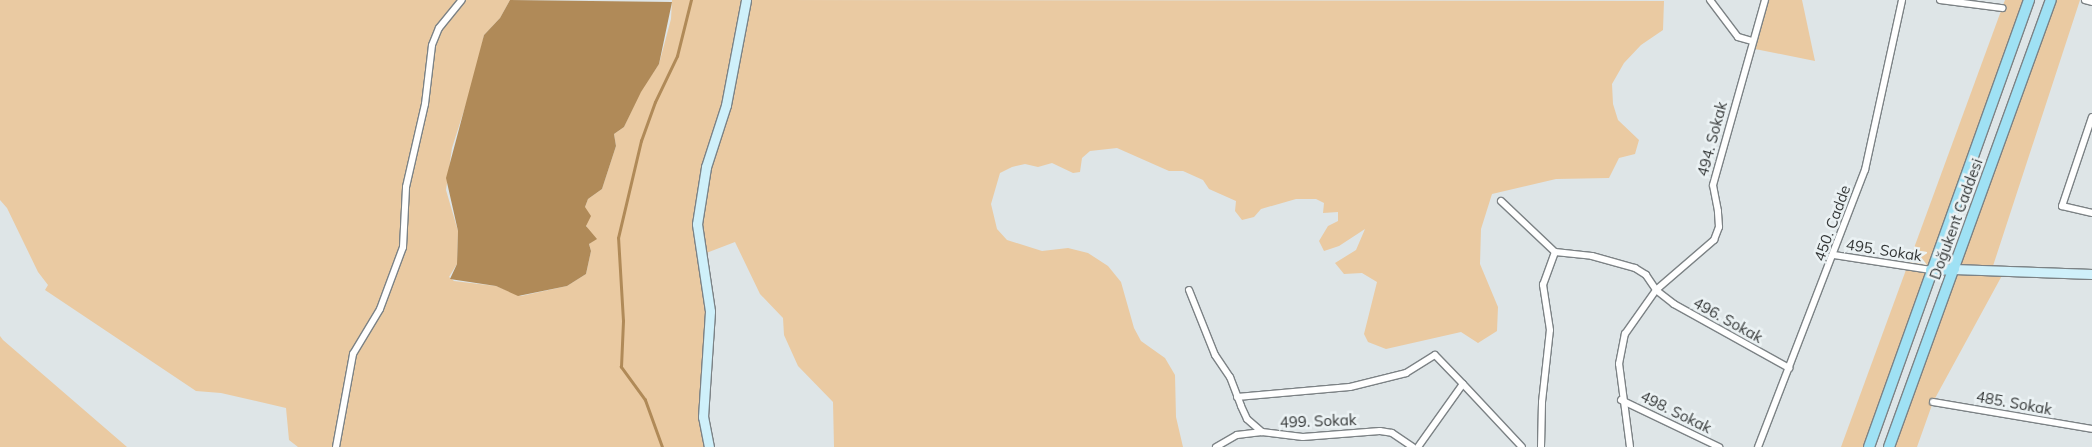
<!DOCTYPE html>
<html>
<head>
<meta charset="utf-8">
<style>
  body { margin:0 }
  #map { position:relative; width:2092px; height:447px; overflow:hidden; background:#dee5e7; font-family:Mulish,sans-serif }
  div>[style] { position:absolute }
  .green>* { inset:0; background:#eacaa2 }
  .water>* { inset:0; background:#b08a58 }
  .stream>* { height:2.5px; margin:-1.25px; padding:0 1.25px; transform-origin:1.25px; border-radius:1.25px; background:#b08a58 }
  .roads { filter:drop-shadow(1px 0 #7c8285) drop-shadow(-1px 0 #7c8285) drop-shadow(0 1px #7c8285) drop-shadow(0 -1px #7c8285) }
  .street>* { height:6px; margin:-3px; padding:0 3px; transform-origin:3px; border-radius:3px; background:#fff }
  .secondary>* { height:9px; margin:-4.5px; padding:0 4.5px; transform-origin:4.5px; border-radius:4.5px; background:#cff0fa }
  .primary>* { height:10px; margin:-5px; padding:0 5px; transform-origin:5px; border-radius:5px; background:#9fe1f4 }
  span { translate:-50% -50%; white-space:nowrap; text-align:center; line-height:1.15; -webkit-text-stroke:5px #ebf2f4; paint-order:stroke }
  .street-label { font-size:15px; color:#343737 }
</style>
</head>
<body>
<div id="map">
  <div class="green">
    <div style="clip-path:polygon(0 0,510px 0,500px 18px,484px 35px,475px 76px,452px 148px,446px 190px,458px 231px,457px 264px,449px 277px,454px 281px,496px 286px,521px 296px,567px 286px,586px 274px,591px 251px,589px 244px,593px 241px,586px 225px,585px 207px,588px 199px,602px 189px,616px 146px,614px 134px,624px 127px,640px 92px,659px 64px,671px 19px,672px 0,1664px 1px,1663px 30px,1641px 45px,1624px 63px,1612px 84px,1613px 104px,1618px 120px,1639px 140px,1635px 154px,1619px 158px,1609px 178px,1556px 179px,1492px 194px,1481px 229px,1480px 264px,1498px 307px,1497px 331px,1478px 343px,1461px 332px,1386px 349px,1368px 342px,1364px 334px,1377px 282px,1362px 273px,1344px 274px,1335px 263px,1356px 250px,1365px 229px,1339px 246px,1324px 251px,1319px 241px,1328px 226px,1338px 221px,1338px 212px,1323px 213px,1324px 203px,1316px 199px,1296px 199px,1261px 209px,1254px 217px,1242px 220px,1235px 211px,1236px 201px,1209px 189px,1203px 180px,1183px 171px,1169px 171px,1117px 148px,1090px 151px,1082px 158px,1080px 172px,1073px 173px,1052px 163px,1038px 167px,1025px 164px,1012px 167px,1000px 173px,991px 204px,997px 229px,1007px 240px,1042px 251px,1068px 248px,1088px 253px,1108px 266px,1121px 282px,1134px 328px,1141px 341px,1165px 358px,1175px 375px,1176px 417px,1183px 447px,834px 447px,833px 402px,798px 366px,784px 335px,783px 318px,760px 294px,735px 242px,701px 255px,706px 281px,704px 380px,709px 447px,298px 447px,289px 440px,286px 408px,221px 393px,196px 391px,45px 290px,48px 285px,38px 272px,7px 208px,0 200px)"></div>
    <div style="clip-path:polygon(1765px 0,1802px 0,1815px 61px,1750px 48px)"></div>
    <div style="clip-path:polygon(2005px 0,2029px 0,1869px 447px,1841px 447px)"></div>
    <div style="clip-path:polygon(2051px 0,2080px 0,1992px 269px,2005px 270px,1933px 402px,1917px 447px,1889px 447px)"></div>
    <div style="clip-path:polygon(0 336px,3px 340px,127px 447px,0 447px)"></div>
  </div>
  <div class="water">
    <div style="clip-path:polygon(510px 0,672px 2px,659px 64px,641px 92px,624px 127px,614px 134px,616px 146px,602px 189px,588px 199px,585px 207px,591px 216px,586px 226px,597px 239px,589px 244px,591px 251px,586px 274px,567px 286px,518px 296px,496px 286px,450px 279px,457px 264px,458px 231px,446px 178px,484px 35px,500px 18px)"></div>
  </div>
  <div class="stream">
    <div style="left:662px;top:447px;width:50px;rotate:-109.9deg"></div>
    <div style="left:645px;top:400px;width:41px;rotate:-126deg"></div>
    <div style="left:621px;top:367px;width:46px;rotate:-87.5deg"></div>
    <div style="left:623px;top:321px;width:83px;rotate:-93.4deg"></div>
    <div style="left:618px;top:238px;width:100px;rotate:-76.7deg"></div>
    <div style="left:641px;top:141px;width:41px;rotate:-70.3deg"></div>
    <div style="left:655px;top:102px;width:51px;rotate:-64.4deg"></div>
    <div style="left:677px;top:56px;width:58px;rotate:-76deg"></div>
  </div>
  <div class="roads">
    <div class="street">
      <div style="left:1710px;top:0;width:46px;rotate:52.9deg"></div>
      <div style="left:1738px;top:37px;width:15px;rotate:16deg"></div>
      <div style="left:1940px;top:0;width:63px;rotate:7.4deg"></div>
      <div style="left:2085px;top:0;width:7px;rotate:16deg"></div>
      <div style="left:2092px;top:117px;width:94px;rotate:108.6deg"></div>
      <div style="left:2062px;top:206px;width:31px;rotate:13deg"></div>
      <div style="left:1501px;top:201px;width:74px;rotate:43.4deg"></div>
      <div style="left:1555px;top:252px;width:37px;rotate:6deg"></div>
      <div style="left:1592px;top:256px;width:45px;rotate:15.6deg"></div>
      <div style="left:1635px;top:268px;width:13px;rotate:32deg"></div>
      <div style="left:1646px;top:275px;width:18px;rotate:56deg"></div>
      <div style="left:1656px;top:290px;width:23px;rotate:38deg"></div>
      <div style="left:1674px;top:304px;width:132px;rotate:29.1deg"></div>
      <div style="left:1834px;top:255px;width:98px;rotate:8.8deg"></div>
      <div style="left:1189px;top:290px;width:70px;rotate:68.2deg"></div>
      <div style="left:1215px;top:355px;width:27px;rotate:56deg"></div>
      <div style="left:1230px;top:377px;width:31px;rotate:69deg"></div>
      <div style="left:1241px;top:406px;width:14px;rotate:65deg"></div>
      <div style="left:1247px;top:419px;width:20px;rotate:41deg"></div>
      <div style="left:1262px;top:432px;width:41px;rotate:7deg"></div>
      <div style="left:1303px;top:437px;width:77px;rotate:-4.5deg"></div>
      <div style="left:1380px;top:431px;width:12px;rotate:9deg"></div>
      <div style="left:1392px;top:433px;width:25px;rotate:34deg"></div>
      <div style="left:1237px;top:397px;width:113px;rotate:-5.1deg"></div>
      <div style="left:1350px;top:387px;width:58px;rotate:-14deg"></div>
      <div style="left:1406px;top:373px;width:34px;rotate:-32deg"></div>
      <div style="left:1435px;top:355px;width:40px;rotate:46deg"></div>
      <div style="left:1621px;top:400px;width:109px;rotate:25.6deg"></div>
      <div style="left:1933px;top:402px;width:161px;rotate:9.6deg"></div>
      <div style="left:336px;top:447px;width:95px;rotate:-79.6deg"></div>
      <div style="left:353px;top:354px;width:52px;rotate:-59deg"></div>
      <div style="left:380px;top:309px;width:66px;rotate:-69.6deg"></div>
      <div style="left:403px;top:247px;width:60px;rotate:-87.1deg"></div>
      <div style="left:406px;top:187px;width:85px;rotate:-77.1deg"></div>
      <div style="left:425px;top:104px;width:59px;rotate:-83.2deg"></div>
      <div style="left:432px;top:45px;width:18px;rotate:-68deg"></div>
      <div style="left:439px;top:28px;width:36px;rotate:-51deg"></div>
      <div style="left:1216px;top:447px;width:24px;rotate:-30deg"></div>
      <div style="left:1237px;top:435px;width:25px;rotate:-7deg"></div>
      <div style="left:1418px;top:447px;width:77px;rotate:-54.5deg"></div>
      <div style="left:1463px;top:384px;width:86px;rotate:46.9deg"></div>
      <div style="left:1541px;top:447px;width:45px;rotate:-88.7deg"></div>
      <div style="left:1542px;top:402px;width:72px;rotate:-83.7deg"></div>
      <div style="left:1550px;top:330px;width:46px;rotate:-98.8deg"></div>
      <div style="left:1543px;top:285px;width:35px;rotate:-70deg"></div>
      <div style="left:1630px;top:447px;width:84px;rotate:-97.5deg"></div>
      <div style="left:1619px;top:364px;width:31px;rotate:-79deg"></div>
      <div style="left:1625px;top:334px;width:54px;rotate:-54.8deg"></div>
      <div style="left:1656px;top:290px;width:77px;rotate:-40.8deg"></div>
      <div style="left:1714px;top:240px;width:14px;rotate:-69deg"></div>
      <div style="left:1719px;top:227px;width:16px;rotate:-94deg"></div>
      <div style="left:1718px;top:211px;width:26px;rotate:-101deg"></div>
      <div style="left:1713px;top:185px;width:192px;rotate:-74.3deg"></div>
      <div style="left:1758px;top:447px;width:297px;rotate:-68.9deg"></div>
      <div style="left:1865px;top:170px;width:174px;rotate:-77.7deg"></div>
    </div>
    <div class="secondary">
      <div style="left:1954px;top:269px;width:138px;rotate:2.1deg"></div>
      <div style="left:709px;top:447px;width:31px;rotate:-101deg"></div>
      <div style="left:703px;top:417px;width:106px;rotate:-86.2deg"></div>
      <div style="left:710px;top:311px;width:88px;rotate:-98.5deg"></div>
      <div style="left:697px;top:224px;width:58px;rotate:-81deg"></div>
      <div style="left:706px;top:167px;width:65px;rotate:-72.1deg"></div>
      <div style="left:726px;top:105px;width:107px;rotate:-79.2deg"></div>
    </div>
    <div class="primary">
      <div style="left:1931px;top:270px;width:23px;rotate:-2deg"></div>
      <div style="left:1869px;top:447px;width:475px;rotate:-70.3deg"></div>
      <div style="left:1889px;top:447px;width:475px;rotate:-70.1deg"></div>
    </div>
  </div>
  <div class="street-label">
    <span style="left:1712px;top:139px;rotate:-75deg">494. Sokak</span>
    <span style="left:1956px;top:219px;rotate:-70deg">Doğukent Caddesi</span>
    <span style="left:1832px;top:223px;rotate:-70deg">450. Cadde</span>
    <span style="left:1884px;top:250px;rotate:9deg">495. Sokak</span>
    <span style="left:1728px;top:320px;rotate:29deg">496. Sokak</span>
    <span style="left:2014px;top:403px;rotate:10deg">485. Sokak</span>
    <span style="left:1676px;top:412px;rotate:26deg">498. Sokak</span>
    <span style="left:1318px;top:421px;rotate:-2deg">499. Sokak</span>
  </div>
</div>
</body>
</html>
